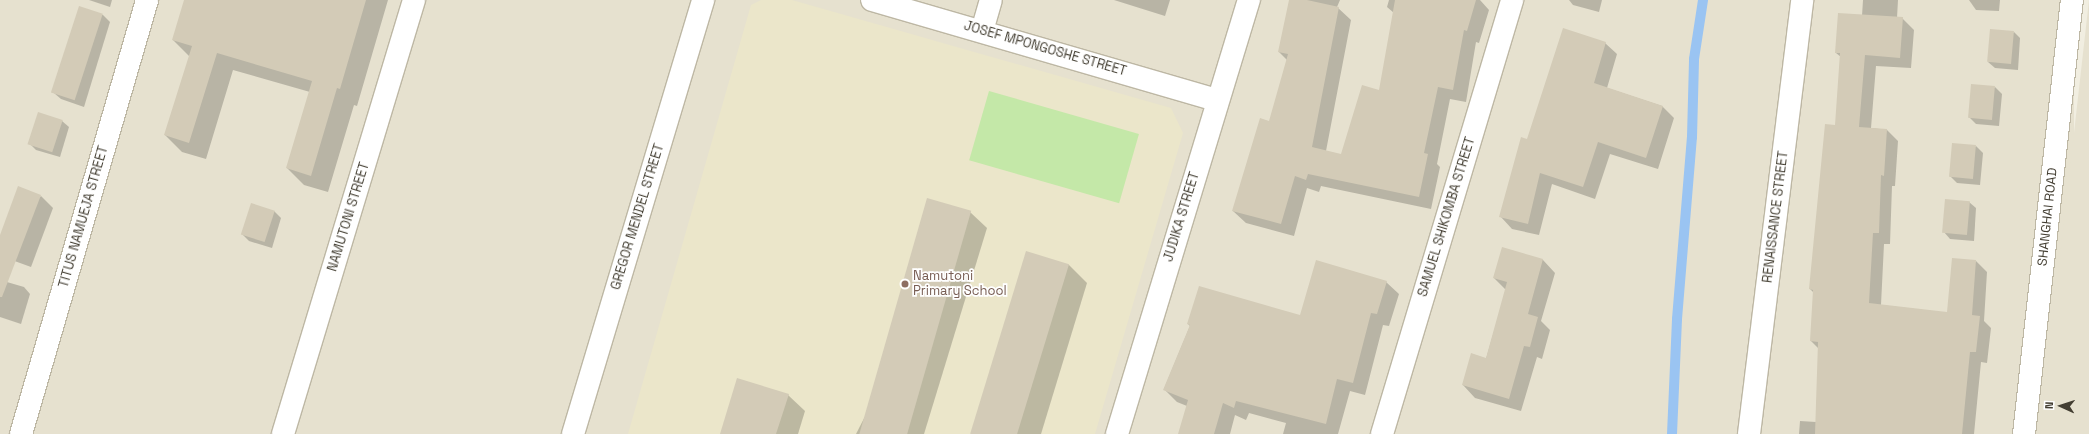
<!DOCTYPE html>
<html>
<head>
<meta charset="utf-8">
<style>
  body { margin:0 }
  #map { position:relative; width:2089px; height:434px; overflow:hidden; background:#f1eee1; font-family:"Space Grotesk",sans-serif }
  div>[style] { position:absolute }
  .residential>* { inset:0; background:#e6e1cf; transform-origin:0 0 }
  .education>* { inset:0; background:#ebe6ca }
  .green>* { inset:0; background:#c4e8a8; transform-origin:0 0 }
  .shadow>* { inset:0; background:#0003 }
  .stream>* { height:10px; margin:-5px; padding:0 5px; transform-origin:5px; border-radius:5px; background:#9ac4f2 }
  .building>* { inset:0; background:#d3cbb7; transform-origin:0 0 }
  .roads { filter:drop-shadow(1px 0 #bdb7a4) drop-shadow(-1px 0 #bdb7a4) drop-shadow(0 1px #bdb7a4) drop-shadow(0 -1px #bdb7a4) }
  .street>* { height:22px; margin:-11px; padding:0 11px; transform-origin:11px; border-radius:11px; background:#fff }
  .dots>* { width:11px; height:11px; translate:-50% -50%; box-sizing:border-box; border:2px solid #fff; border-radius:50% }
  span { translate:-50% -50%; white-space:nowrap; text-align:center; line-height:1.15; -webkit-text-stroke:3.5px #fff; paint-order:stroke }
  .street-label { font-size:13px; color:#433e32 }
  .education-label { font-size:13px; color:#785e54 }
  .left { translate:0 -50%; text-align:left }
  .north { position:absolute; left:2041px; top:386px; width:40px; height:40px; -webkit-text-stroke:3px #fff; paint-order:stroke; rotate:273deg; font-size:11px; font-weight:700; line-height:16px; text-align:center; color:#433e32 }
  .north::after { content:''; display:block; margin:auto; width:14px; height:18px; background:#433e32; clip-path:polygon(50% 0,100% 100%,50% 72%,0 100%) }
</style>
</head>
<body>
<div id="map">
  <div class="residential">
    <div style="left:0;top:0;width:2074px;height:434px"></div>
    <div style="clip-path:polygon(2089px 0,2089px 434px,2040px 434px)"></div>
  </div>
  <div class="education">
    <div style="clip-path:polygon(761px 0,792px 0,1171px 108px,1183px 133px,1095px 434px,628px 434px,751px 5px)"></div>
  </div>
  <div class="green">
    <div style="left:989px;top:91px;width:156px;height:72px;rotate:16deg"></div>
  </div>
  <div class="shadow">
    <div style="clip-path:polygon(89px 0,112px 0,110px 7px)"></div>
    <div style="clip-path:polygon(185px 0,388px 0,357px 106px,354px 105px,328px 192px,304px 185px,287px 168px,310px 92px,233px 70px,206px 159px,182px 152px,165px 135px,190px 57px,173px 40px)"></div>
    <div style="clip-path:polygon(1114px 0,1170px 0,1165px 16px)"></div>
    <div style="clip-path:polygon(1291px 0,1340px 0,1337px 7px,1351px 20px,1326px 151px,1341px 155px,1380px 91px,1394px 13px,1387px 7px,1389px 0,1480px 0,1489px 10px,1479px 43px,1476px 42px,1466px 102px,1450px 99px,1437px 164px,1440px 167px,1431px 209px,1321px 186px,1319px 192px,1307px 188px,1294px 236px,1246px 223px,1233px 211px,1270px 122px,1287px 60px,1279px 52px)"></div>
    <div style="clip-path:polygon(1569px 0,1602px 0,1599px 12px,1573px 5px)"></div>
    <div style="clip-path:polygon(1863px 0,1898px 0,1897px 18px,1902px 18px,1914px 30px,1911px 68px,1876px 66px,1871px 128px,1887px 130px,1898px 141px,1895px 186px,1892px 186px,1890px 244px,1884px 244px,1881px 305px,1948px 313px,1976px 261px,1987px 272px,1984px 321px,1991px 328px,1987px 363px,1981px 362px,1974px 434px,1799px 434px,1800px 421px,1816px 422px,1819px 349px,1811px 341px,1814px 293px,1810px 289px,1836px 126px,1841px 57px,1836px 53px,1862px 16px)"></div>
    <div style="clip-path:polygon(1969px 0,2000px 0,1999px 11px,1976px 10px)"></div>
    <div style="clip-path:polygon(80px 8px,103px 15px,110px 22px,84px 107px,61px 99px,54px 93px)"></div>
    <div style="clip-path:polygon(2014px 32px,2020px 38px,2018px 70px,1995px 68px,1988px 62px)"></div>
    <div style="clip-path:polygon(1605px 43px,1617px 54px,1607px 88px,1662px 106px,1674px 118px,1658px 169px,1610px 154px,1595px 199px,1552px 184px,1539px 235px,1512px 229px,1501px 217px,1527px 140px)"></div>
    <div style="clip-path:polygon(1995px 87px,2002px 94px,1999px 126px,1976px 124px,1969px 117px)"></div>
    <div style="clip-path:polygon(62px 121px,69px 127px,60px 157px,36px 150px,29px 143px)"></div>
    <div style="clip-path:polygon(1976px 146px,1983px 153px,1980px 185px,1957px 183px,1950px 176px)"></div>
    <div style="clip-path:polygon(41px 196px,53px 208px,31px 267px,9px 259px,0 249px,0 238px)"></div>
    <div style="clip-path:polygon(1969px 202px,1976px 208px,1974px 241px,1950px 239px,1944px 232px)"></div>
    <div style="clip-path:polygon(274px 211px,281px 218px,272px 248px,249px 241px,242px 234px)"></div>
    <div style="clip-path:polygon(970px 212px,987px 228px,924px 434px,856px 434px)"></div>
    <div style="clip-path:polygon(1503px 248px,1543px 260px,1555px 273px,1541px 321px,1550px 330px,1542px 359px,1537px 357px,1521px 411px,1475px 398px,1463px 385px,1486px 359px,1506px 290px,1494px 278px)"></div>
    <div style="clip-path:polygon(1027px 253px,1069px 265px,1087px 283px,1041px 434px,973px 434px)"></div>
    <div style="clip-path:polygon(0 280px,24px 287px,30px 294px,21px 324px,0 317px)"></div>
    <div style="clip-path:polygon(1386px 282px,1399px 294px,1389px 326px,1383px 325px,1365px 395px,1350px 391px,1338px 434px,1283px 434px,1286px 423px,1249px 413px,1246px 420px,1235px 415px,1230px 434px,1179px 434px,1187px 406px,1177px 402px,1164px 389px,1190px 326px,1188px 324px,1300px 316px)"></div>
    <div style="clip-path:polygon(788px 395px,805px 411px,798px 434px,721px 434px)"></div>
  </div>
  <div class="stream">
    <div style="left:1672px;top:434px;width:115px;rotate:-87.5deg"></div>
    <div style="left:1677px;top:319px;width:183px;rotate:-85.3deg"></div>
    <div style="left:1692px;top:137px;width:78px;rotate:-88.5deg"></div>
    <div style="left:1694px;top:59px;width:60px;rotate:-81.3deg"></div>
  </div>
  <div class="building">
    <div style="clip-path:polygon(184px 0,366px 0,340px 89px,337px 88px,311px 176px,286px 168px,312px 81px,217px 53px,189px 143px,164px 135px,192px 46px,172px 40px)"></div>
    <div style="clip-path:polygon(1289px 0,1307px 0,1339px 7px,1312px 147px,1341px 154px,1362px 85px,1379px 90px,1395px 0,1476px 0,1467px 31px,1464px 30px,1453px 90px,1438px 87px,1424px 153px,1428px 154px,1419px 197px,1308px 174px,1306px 180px,1295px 176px,1281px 224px,1232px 211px,1260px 118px,1269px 121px,1288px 54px,1278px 52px)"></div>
    <div style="left:79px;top:6px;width:25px;height:91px;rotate:18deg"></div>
    <div style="clip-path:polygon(1838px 13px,1903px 17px,1900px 58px,1865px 55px,1859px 127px,1887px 129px,1884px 176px,1881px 175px,1879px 233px,1873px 233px,1869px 303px,1947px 312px,1952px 258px,1976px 260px,1972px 315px,1980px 316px,1976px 352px,1970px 352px,1962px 434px,1815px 434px,1818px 342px,1810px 341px,1813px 290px,1809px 289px,1825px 124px,1835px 125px,1840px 53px,1835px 53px)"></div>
    <div style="clip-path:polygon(1563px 28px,1606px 42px,1594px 83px,1663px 106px,1646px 158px,1598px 142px,1583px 187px,1540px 173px,1528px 224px,1499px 217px,1521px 137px,1527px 139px)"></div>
    <div style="left:1990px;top:29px;width:24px;height:33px;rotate:5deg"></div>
    <div style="left:1971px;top:84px;width:24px;height:34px;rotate:5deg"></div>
    <div style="left:38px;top:112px;width:26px;height:34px;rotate:18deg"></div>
    <div style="left:1952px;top:143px;width:24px;height:34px;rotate:5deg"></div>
    <div style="clip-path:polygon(18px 186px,41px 195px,2px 297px,0 297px,0 235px)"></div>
    <div style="left:927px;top:198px;width:46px;height:247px;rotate:16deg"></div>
    <div style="left:1945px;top:199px;width:25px;height:34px;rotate:5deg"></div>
    <div style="left:251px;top:203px;width:25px;height:33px;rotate:18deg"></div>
    <div style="clip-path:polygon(1502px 247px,1543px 259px,1528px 314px,1538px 317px,1530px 347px,1524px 346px,1509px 399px,1462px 385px,1471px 353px,1486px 358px,1507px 282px,1493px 278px)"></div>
    <div style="left:1026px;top:251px;width:45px;height:191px;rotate:17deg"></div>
    <div style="clip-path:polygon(1316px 260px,1387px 281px,1377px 314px,1371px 313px,1353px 383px,1337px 379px,1326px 424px,1236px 401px,1234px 408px,1223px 403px,1214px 434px,1178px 434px,1188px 400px,1163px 390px,1190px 325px,1187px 324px,1199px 286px,1300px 315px)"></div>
    <div style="clip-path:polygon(737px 378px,789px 394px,776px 434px,720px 434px)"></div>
  </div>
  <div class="roads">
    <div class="street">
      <div style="left:872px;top:0;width:359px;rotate:16.2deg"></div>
      <div style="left:982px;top:31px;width:32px;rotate:-74deg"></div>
      <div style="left:21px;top:434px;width:452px;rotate:-73.8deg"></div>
      <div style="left:283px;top:434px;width:453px;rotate:-73.2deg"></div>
      <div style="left:573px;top:434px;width:453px;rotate:-73.3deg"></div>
      <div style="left:1117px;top:434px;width:454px;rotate:-73.1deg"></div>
      <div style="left:1382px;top:434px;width:453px;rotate:-73.3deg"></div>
      <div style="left:1749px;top:434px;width:437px;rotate:-83deg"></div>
      <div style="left:2024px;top:434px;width:437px;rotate:-83.7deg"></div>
    </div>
  </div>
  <div class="dots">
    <div style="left:905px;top:284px;background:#8d6e63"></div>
  </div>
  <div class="street-label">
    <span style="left:1045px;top:49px;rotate:16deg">JOSEF MPONGOSHE STREET</span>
    <span style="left:84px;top:217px;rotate:-74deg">TITUS NAMUEJA STREET</span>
    <span style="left:349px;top:217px;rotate:-73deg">NAMUTONI STREET</span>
    <span style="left:638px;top:217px;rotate:-73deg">GREGOR MENDEL STREET</span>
    <span style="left:1182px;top:217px;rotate:-73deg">JUDIKA STREET</span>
    <span style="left:1447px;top:217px;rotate:-73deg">SAMUEL SHIKOMBA STREET</span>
    <span style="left:1776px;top:217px;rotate:-83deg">RENAISSANCE STREET</span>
    <span style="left:2048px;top:217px;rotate:-84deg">SHANGHAI ROAD</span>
  </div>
  <div class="education-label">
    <span class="left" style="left:913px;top:284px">Namutoni<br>Primary School</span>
  </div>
  <div class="north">N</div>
</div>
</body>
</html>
